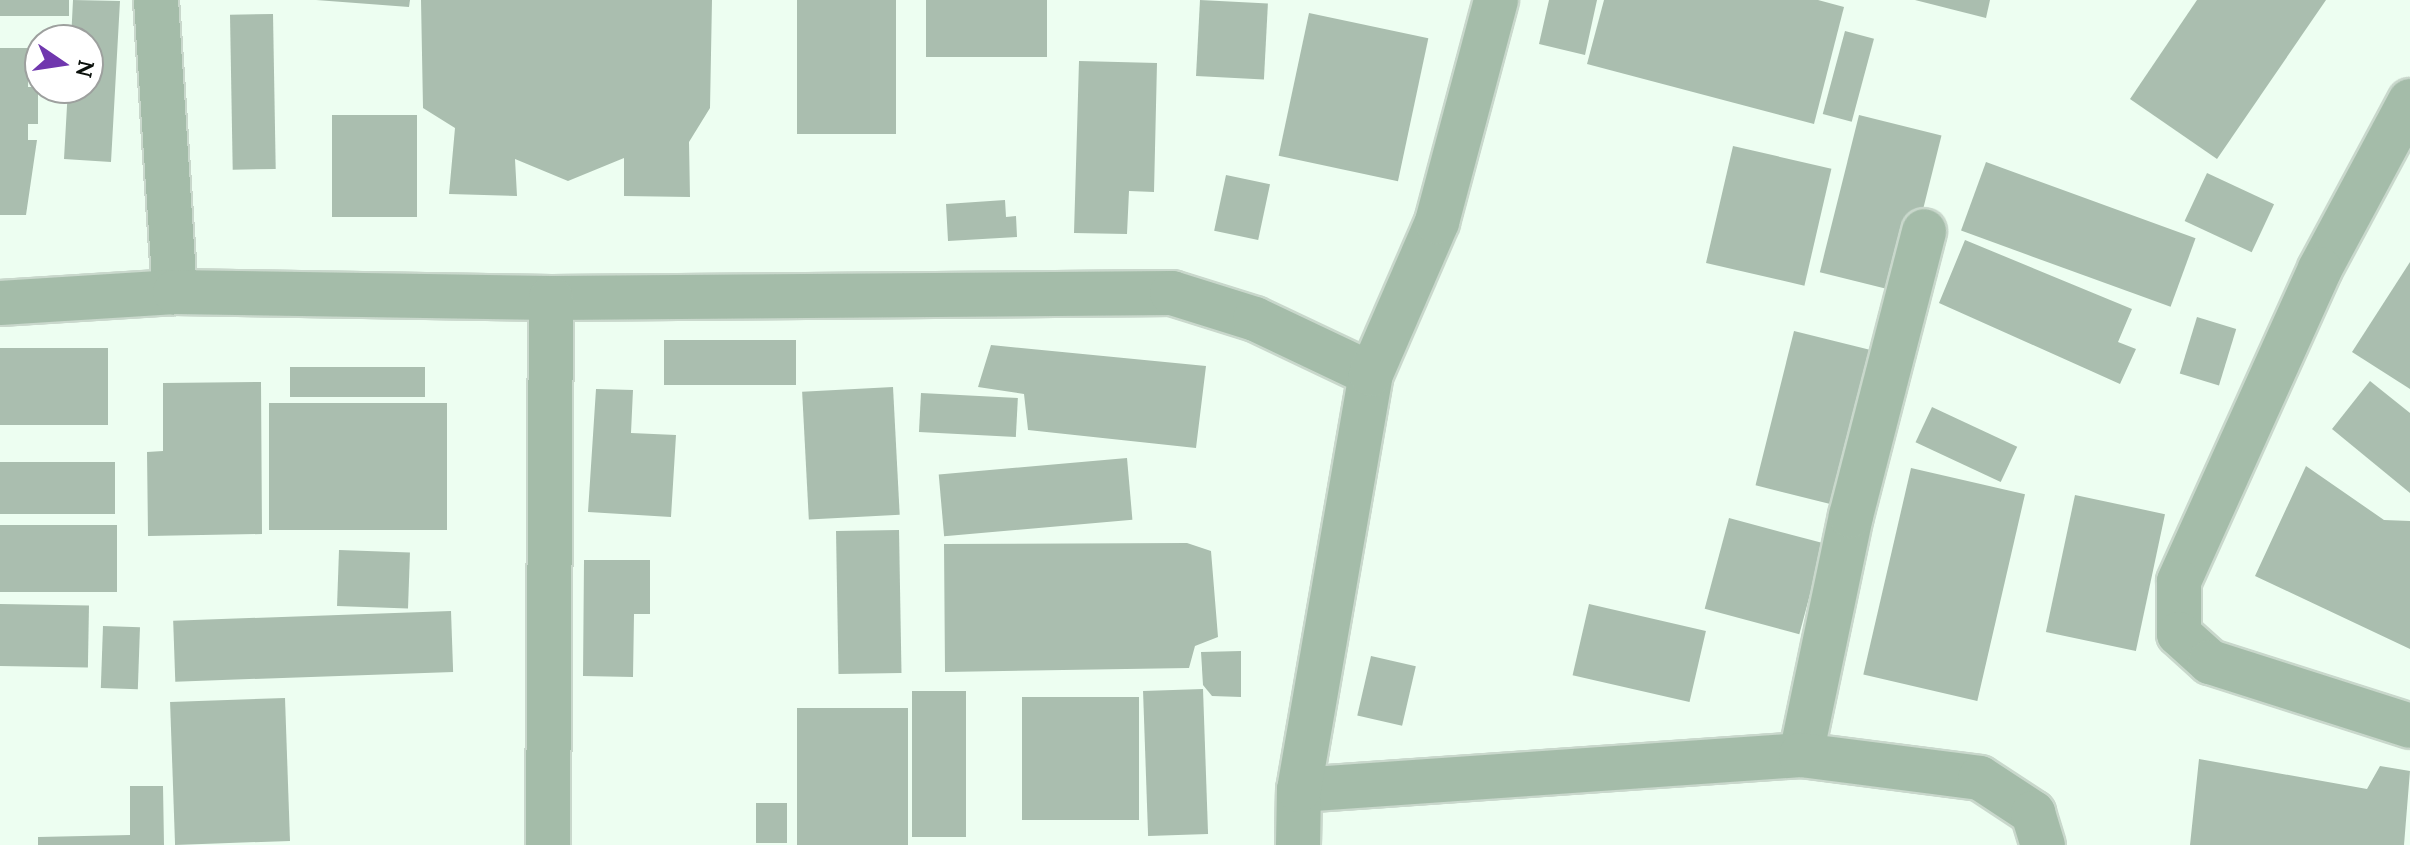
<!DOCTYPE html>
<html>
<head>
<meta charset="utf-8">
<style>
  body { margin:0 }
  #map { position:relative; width:2410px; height:845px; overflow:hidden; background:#edfef1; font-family:Lora,serif }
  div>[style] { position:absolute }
  .building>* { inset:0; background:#aabeaf; transform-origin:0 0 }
  .roads { filter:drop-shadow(2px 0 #c9d8cc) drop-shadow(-2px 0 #c9d8cc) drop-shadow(0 2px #c9d8cc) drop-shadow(0 -2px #c9d8cc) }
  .minor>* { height:44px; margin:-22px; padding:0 22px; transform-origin:22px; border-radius:22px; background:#a4bca9 }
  span { translate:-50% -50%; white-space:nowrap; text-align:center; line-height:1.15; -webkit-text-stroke:7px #fff; paint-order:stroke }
  .north { position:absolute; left:24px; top:24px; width:80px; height:80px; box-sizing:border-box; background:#fff; border:2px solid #9da09e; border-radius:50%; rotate:103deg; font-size:22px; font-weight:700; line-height:32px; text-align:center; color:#0b110c }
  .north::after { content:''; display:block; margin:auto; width:28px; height:36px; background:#7037ae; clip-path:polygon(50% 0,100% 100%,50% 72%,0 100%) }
</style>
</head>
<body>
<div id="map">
  <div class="building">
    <div style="left:0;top:0;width:69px;height:16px"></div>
    <div style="clip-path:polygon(73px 0,120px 1px,111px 162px,64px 159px,68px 88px,88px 88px,88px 40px,71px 40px)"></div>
    <div style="clip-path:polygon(316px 0,410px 0,409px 7px)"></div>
    <div style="clip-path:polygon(421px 0,712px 0,710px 108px,689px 142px,690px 197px,624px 196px,624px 158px,568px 181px,515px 159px,517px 196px,449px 194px,455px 128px,423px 108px)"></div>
    <div style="left:797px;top:0;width:99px;height:134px"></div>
    <div style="left:926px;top:0;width:121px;height:57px"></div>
    <div style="left:1200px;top:0;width:68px;height:76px;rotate:3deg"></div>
    <div style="clip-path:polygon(1549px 0,1597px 0,1585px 55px,1539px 44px)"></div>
    <div style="clip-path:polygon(1604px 0,1818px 0,1844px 7px,1814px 124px,1587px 64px)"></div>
    <div style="clip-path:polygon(1915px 0,1990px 0,1986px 18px)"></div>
    <div style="clip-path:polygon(2197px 0,2326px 0,2217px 159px,2130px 99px)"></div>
    <div style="left:1309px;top:13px;width:122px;height:146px;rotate:12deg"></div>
    <div style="left:273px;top:14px;width:155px;height:43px;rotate:89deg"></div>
    <div style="left:1845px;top:31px;width:30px;height:86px;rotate:15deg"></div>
    <div style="clip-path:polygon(0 48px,29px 48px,28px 87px,38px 87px,38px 124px,28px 124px,28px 140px,37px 140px,26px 215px,0 215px)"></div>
    <div style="clip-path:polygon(1079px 61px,1157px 63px,1154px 192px,1129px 191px,1127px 234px,1074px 233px)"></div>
    <div style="left:332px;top:115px;width:85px;height:102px"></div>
    <div style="left:1859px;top:115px;width:85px;height:162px;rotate:14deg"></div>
    <div style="left:1733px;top:146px;width:101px;height:120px;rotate:13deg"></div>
    <div style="left:1986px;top:162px;width:223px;height:73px;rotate:20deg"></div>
    <div style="left:2207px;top:173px;width:74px;height:53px;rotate:25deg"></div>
    <div style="left:1226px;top:175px;width:45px;height:57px;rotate:12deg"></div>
    <div style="clip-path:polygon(1005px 200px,1006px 217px,1016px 216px,1017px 237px,948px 241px,946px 204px)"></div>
    <div style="clip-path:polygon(1965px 240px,2132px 309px,2118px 342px,2136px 349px,2120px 384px,1939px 303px)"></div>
    <div style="clip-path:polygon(2410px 262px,2410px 389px,2352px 352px)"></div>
    <div style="left:2197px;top:317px;width:41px;height:59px;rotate:17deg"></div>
    <div style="left:1794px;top:331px;width:79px;height:159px;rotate:14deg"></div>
    <div style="left:664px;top:340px;width:132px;height:45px"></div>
    <div style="clip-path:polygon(991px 345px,1206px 366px,1196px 448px,1028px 430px,1024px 394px,978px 387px)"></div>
    <div style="left:0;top:348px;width:108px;height:77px"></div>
    <div style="left:290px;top:367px;width:135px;height:30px"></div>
    <div style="clip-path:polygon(2370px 381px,2410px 413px,2410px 493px,2332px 429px)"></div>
    <div style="clip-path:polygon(261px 382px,262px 534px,148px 536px,147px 452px,163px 451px,163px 383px)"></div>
    <div style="left:893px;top:387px;width:128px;height:91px;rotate:87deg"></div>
    <div style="clip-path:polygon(596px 389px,633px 390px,631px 433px,676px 435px,671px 517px,588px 512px)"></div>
    <div style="left:921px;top:393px;width:97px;height:39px;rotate:3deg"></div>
    <div style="left:447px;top:403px;width:127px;height:178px;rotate:90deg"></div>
    <div style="left:1932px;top:407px;width:94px;height:39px;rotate:25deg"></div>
    <div style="left:1127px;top:458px;width:62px;height:189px;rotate:85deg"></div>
    <div style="left:0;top:462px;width:115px;height:52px"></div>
    <div style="clip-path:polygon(2306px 466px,2384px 520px,2410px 521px,2410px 649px,2255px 576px)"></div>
    <div style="left:1911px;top:468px;width:117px;height:212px;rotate:13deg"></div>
    <div style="left:2075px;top:495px;width:92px;height:140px;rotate:12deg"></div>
    <div style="left:1729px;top:518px;width:98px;height:94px;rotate:15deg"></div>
    <div style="left:0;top:525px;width:117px;height:67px"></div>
    <div style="left:899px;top:530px;width:143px;height:63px;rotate:89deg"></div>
    <div style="clip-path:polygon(1187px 543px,1211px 551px,1218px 637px,1195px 646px,1189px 668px,945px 672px,944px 544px)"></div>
    <div style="left:339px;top:550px;width:71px;height:56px;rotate:2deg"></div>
    <div style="clip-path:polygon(584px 560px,650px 560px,650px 614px,634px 614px,633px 677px,583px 676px)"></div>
    <div style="left:0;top:604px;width:89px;height:62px;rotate:1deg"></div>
    <div style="left:1589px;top:604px;width:120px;height:73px;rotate:13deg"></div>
    <div style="left:451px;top:611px;width:61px;height:278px;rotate:88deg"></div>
    <div style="left:103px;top:626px;width:37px;height:62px;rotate:2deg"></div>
    <div style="clip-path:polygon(1241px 651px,1241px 697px,1212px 696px,1203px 685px,1201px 652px)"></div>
    <div style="left:1371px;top:656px;width:46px;height:61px;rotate:13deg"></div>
    <div style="left:1203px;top:689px;width:145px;height:60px;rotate:88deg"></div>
    <div style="left:912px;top:691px;width:54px;height:146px"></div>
    <div style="left:1022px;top:697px;width:117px;height:123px"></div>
    <div style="left:285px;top:698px;width:143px;height:115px;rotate:88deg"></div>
    <div style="left:908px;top:708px;width:137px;height:111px;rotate:90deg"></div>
    <div style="clip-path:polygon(2199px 759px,2367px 789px,2380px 766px,2410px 771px,2404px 845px,2190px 845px)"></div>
    <div style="clip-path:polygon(130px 786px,163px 786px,164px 845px,38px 845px,38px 837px,130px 835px)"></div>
    <div style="left:756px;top:803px;width:31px;height:40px"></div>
  </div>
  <div class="roads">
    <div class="minor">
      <div style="left:156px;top:0;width:293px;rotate:86.3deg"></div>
      <div style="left:2410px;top:101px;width:191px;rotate:118.2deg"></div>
      <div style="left:2320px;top:269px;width:343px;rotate:114.3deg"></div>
      <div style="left:2179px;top:582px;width:52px;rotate:90deg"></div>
      <div style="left:2179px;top:634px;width:42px;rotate:42.1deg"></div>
      <div style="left:2210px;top:662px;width:210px;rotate:17.7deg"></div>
      <div style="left:0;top:303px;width:175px;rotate:-3.6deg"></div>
      <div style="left:175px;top:292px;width:376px;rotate:0.9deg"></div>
      <div style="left:551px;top:298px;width:621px;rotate:-0.46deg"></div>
      <div style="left:1172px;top:293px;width:87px;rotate:17.4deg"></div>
      <div style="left:1255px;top:319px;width:128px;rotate:25.4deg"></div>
      <div style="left:1801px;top:755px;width:244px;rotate:-78.2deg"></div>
      <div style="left:1851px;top:516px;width:294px;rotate:-75.6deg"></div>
      <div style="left:1299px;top:790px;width:503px;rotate:-3.99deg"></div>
      <div style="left:1801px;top:755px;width:180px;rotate:7.3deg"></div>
      <div style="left:1980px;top:778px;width:64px;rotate:33.4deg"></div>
      <div style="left:2033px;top:813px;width:34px;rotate:73deg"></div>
      <div style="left:548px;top:845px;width:547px;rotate:-89.69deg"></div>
      <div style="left:1298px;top:845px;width:55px;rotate:-89deg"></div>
      <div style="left:1299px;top:790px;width:422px;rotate:-80.2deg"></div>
      <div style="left:1371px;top:374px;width:166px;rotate:-66.5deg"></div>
      <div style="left:1437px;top:222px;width:230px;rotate:-75.1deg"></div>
    </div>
  </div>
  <div class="north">N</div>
</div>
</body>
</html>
